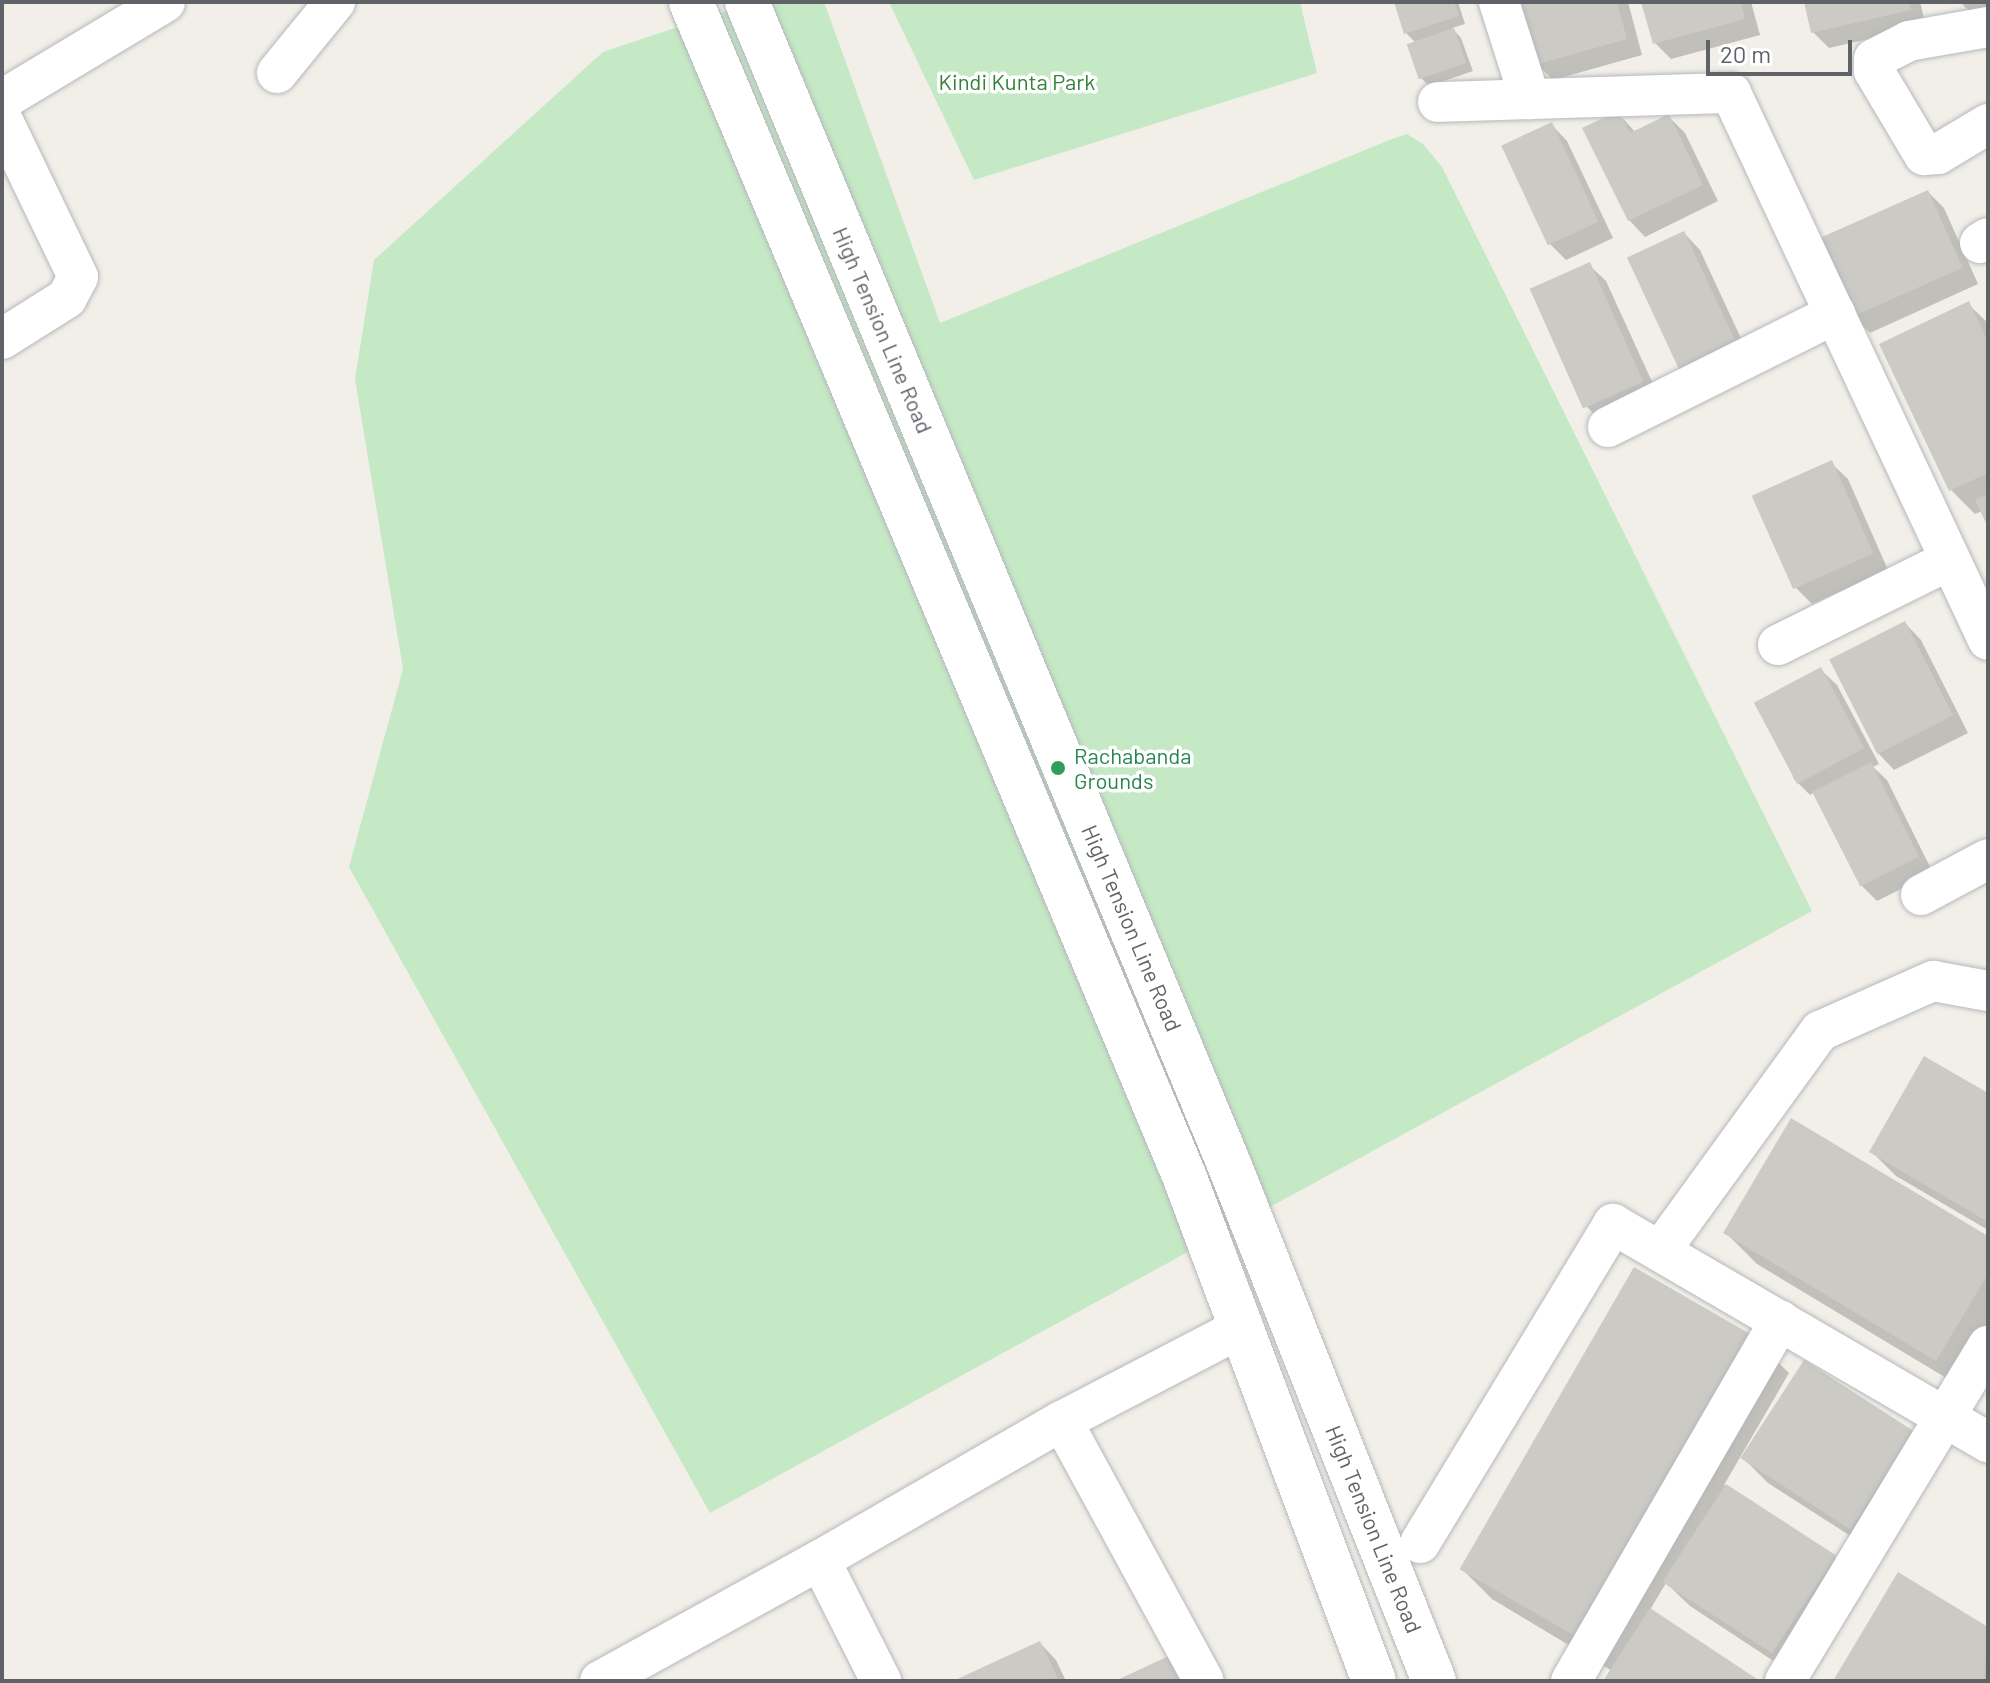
<!DOCTYPE html>
<html>
<head>
<meta charset="utf-8">
<style>
	body { margin:0 }
	#map { position:relative; width:1990px; height:1683px; overflow:hidden; background:#f1efe8; font-family:Barlow,sans-serif }
	div>[style] { position:absolute }
	.green>* { inset:0; background:#c5e8c5 }
	.shadow>* { inset:0; background:#0003 }
	.building>* { inset:0; background:#cccac5; transform-origin:0 0 }
	.roads { filter:drop-shadow(0 0 2px #b5b8bc) drop-shadow(0 0 2px #b5b8bc) }
	.street>* { height:40px; margin:-20px; padding:0 20px; transform-origin:20px; border-radius:20px; background:#fff }
	.secondary>* { height:44px; margin:-22px; padding:0 22px; transform-origin:22px; border-radius:22px; background:#fff }
	.dots>* { width:22px; height:22px; translate:-50% -50%; box-sizing:border-box; border:4px solid #fff; border-radius:50% }
	span { translate:-50% -50%; white-space:nowrap; text-align:center; line-height:1.15; -webkit-text-stroke:7px #fff; paint-order:stroke }
	.park-label { font-size:22px; color:#348238 }
	.street-label { font-size:22px; color:#5f6368 }
	.leisure-label { font-size:22px; color:#27864d }
	.left { translate:0 -50%; text-align:left }
	.frame { position:absolute; inset:0; border:4px solid #5f6368; pointer-events:none }
	.scale { position:absolute; left:1706px; top:40px; width:146px; height:36px; box-sizing:border-box; border:4px solid #5f6368; border-top:0; padding-left:10px; font-size:24px; line-height:28px; white-space:nowrap; color:#5f6368; -webkit-text-stroke:6px #fff; paint-order:stroke }
</style>
</head>
<body>
<div id="map">
	<div class="green">
		<div style="clip-path:polygon(753px 2px,824px 2px,940px 323px,1392px 139px,1407px 134px,1423px 144px,1442px 167px,1812px 911px,710px 1513px,349px 867px,403px 669px,355px 379px,374px 260px,603px 52px)"></div>
		<div style="clip-path:polygon(889px 2px,1300px 2px,1317px 73px,974px 180px)"></div>
	</div>
	<div class="shadow">
		<div style="clip-path:polygon(1396px 2px,1458px 2px,1465px 24px,1452px 28px,1461px 38px,1473px 71px,1429px 86px,1421px 78px,1416px 43px,1406px 33px)"></div>
		<div style="clip-path:polygon(1520px 2px,1628px 2px,1642px 55px,1553px 80px,1537px 64px)"></div>
		<div style="clip-path:polygon(1643px 2px,1751px 2px,1760px 35px,1671px 59px,1655px 43px)"></div>
		<div style="clip-path:polygon(1806px 2px,1920px 2px,1926px 26px,1829px 48px,1813px 32px)"></div>
		<div style="clip-path:polygon(1960px 2px,1988px 2px,1988px 14px,1976px 18px)"></div>
		<div style="clip-path:polygon(1618px 113px,1636px 133px,1669px 117px,1685px 133px,1718px 201px,1645px 237px,1629px 220px)"></div>
		<div style="clip-path:polygon(1551px 124px,1567px 141px,1613px 238px,1566px 260px,1550px 244px,1504px 146px)"></div>
		<div style="clip-path:polygon(1928px 192px,1944px 208px,1978px 284px,1870px 333px,1854px 317px)"></div>
		<div style="clip-path:polygon(1684px 233px,1700px 250px,1752px 362px,1699px 387px)"></div>
		<div style="clip-path:polygon(1589px 265px,1606px 281px,1659px 397px,1603px 423px,1587px 407px)"></div>
		<div style="clip-path:polygon(1968px 304px,1988px 323px,1988px 523px,1982px 511px,1975px 514px,1951px 490px)"></div>
		<div style="clip-path:polygon(1831px 463px,1848px 479px,1888px 570px,1812px 604px,1795px 587px)"></div>
		<div style="clip-path:polygon(1905px 623px,1921px 640px,1968px 733px,1894px 770px,1878px 753px)"></div>
		<div style="clip-path:polygon(1820px 669px,1837px 685px,1879px 764px,1873px 767px,1887px 780px,1933px 873px,1877px 901px,1861px 885px,1815px 792px,1810px 795px,1793px 778px)"></div>
		<div style="clip-path:polygon(1988px 1095px,1988px 1230px,1896px 1176px,1872px 1152px)"></div>
		<div style="clip-path:polygon(1726px 1233px,1988px 1238px,1988px 1358px,1968px 1391px,1757px 1264px)"></div>
		<div style="clip-path:polygon(1757px 1342px,1789px 1373px,1724px 1485px,1835px 1557px,1859px 1581px,1798px 1677px,1690px 1606px,1666px 1583px,1650px 1610px,1756px 1681px,1605px 1681px,1612px 1671px,1492px 1599px,1461px 1568px)"></div>
		<div style="clip-path:polygon(1937px 1457px,1877px 1553px,1768px 1483px,1744px 1459px)"></div>
		<div style="clip-path:polygon(1898px 1575px,1988px 1629px,1988px 1681px,1835px 1681px)"></div>
		<div style="clip-path:polygon(1040px 1643px,1056px 1660px,1066px 1681px,958px 1681px)"></div>
	</div>
	<div class="building">
		<div style="clip-path:polygon(1394px 2px,1454px 2px,1459px 16px,1404px 34px)"></div>
		<div style="clip-path:polygon(1518px 2px,1617px 2px,1627px 39px,1535px 65px)"></div>
		<div style="clip-path:polygon(1641px 2px,1741px 2px,1745px 19px,1653px 44px)"></div>
		<div style="clip-path:polygon(1804px 2px,1909px 2px,1911px 10px,1811px 33px)"></div>
		<div style="left:1454px;top:28px;width:37px;height:50px;rotate:71deg"></div>
		<div style="clip-path:polygon(1618px 111px,1630px 133px,1669px 114px,1703px 185px,1628px 221px,1582px 128px)"></div>
		<div style="left:1552px;top:122px;width:110px;height:56px;rotate:65deg"></div>
		<div style="left:1928px;top:190px;width:85px;height:122px;rotate:66deg"></div>
		<div style="left:1684px;top:231px;width:126px;height:63px;rotate:65deg"></div>
		<div style="left:1590px;top:262px;width:131px;height:66px;rotate:66deg"></div>
		<div style="clip-path:polygon(1969px 301px,1988px 342px,1988px 473px,1949px 491px,1879px 344px)"></div>
		<div style="left:1832px;top:460px;width:102px;height:88px;rotate:66deg"></div>
		<div style="clip-path:polygon(1988px 494px,1988px 527px,1975px 500px)"></div>
		<div style="left:1905px;top:621px;width:106px;height:85px;rotate:63deg"></div>
		<div style="left:1821px;top:667px;width:92px;height:76px;rotate:62deg"></div>
		<div style="left:1871px;top:762px;width:106px;height:66px;rotate:63deg"></div>
		<div style="clip-path:polygon(1924px 1056px,1988px 1093px,1988px 1222px,1869px 1152px)"></div>
		<div style="clip-path:polygon(1791px 1118px,1988px 1236px,1988px 1274px,1936px 1361px,1723px 1233px)"></div>
		<div style="left:1634px;top:1267px;width:145px;height:349px;rotate:30deg"></div>
		<div style="left:1804px;top:1360px;width:131px;height:117px;rotate:33deg"></div>
		<div style="left:1726px;top:1484px;width:131px;height:117px;rotate:33deg"></div>
		<div style="clip-path:polygon(1898px 1572px,1988px 1627px,1984px 1681px,1833px 1681px)"></div>
		<div style="clip-path:polygon(1650px 1608px,1760px 1681px,1603px 1681px)"></div>
		<div style="clip-path:polygon(1040px 1641px,1059px 1681px,953px 1681px)"></div>
		<div style="clip-path:polygon(1173px 1654px,1185px 1681px,1115px 1681px)"></div>
	</div>
	<div class="roads">
		<div class="street">
			<div style="left:1499px;top:2px;width:102px;rotate:72.3deg"></div>
			<div style="left:1988px;top:27px;width:80px;rotate:170deg"></div>
			<div style="left:1909px;top:41px;width:39px;rotate:153deg"></div>
			<div style="left:1874px;top:59px;width:12px;rotate:90deg"></div>
			<div style="left:1874px;top:71px;width:98px;rotate:59.2deg"></div>
			<div style="left:1924px;top:155px;width:14px;rotate:-4deg"></div>
			<div style="left:1938px;top:154px;width:58px;rotate:-31deg"></div>
			<div style="left:277px;top:73px;width:92px;rotate:-50.8deg"></div>
			<div style="left:2px;top:100px;width:190px;rotate:-31deg"></div>
			<div style="left:1438px;top:102px;width:293px;rotate:-1.8deg"></div>
			<div style="left:1731px;top:93px;width:604px;rotate:64.83deg"></div>
			<div style="left:2px;top:119px;width:175px;rotate:64.3deg"></div>
			<div style="left:78px;top:277px;width:24px;rotate:118deg"></div>
			<div style="left:67px;top:298px;width:77px;rotate:147.8deg"></div>
			<div style="left:1980px;top:243px;width:9px;rotate:-32deg"></div>
			<div style="left:1608px;top:427px;width:254px;rotate:-26.5deg"></div>
			<div style="left:1778px;top:645px;width:192px;rotate:-26.3deg"></div>
			<div style="left:1921px;top:895px;width:76px;rotate:-28.2deg"></div>
			<div style="left:1660px;top:1251px;width:272px;rotate:-54deg"></div>
			<div style="left:1820px;top:1031px;width:124px;rotate:-23.9deg"></div>
			<div style="left:1933px;top:981px;width:56px;rotate:10.3deg"></div>
			<div style="left:1062px;top:1421px;width:296px;rotate:61.4deg"></div>
			<div style="left:1420px;top:1543px;width:373px;rotate:-58.8deg"></div>
			<div style="left:1613px;top:1224px;width:434px;rotate:30.2deg"></div>
			<div style="left:820px;top:1560px;width:279px;rotate:-29.9deg"></div>
			<div style="left:1062px;top:1421px;width:202px;rotate:-27.5deg"></div>
			<div style="left:600px;top:1681px;width:251px;rotate:-28.8deg"></div>
			<div style="left:820px;top:1560px;width:136px;rotate:63.2deg"></div>
			<div style="left:1571px;top:1681px;width:417px;rotate:-59.9deg"></div>
			<div style="left:1785px;top:1681px;width:392px;rotate:-58.8deg"></div>
		</div>
		<div class="secondary">
			<div style="left:691px;top:2px;width:1276px;rotate:67.21deg"></div>
			<div style="left:1185px;top:1178px;width:537px;rotate:69.41deg"></div>
			<div style="left:747px;top:2px;width:1253px;rotate:67.47deg"></div>
			<div style="left:1227px;top:1159px;width:562px;rotate:68.37deg"></div>
		</div>
	</div>
	<div class="dots">
		<div style="left:1058px;top:768px;background:#2e9e5b"></div>
	</div>
	<div class="park-label">
		<span style="left:1017px;top:82px">Kindi Kunta Park</span>
	</div>
	<div class="street-label">
		<span style="left:883px;top:330px;rotate:67deg">High Tension Line Road</span>
		<span style="left:1132px;top:928px;rotate:67deg">High Tension Line Road</span>
		<span style="left:1374px;top:1529px;rotate:68deg">High Tension Line Road</span>
	</div>
	<div class="leisure-label">
		<span class="left" style="left:1074px;top:768px">Rachabanda<br>Grounds</span>
	</div>
	<div class="frame"></div>
	<div class="scale">20 m</div>
</div>
</body>
</html>
